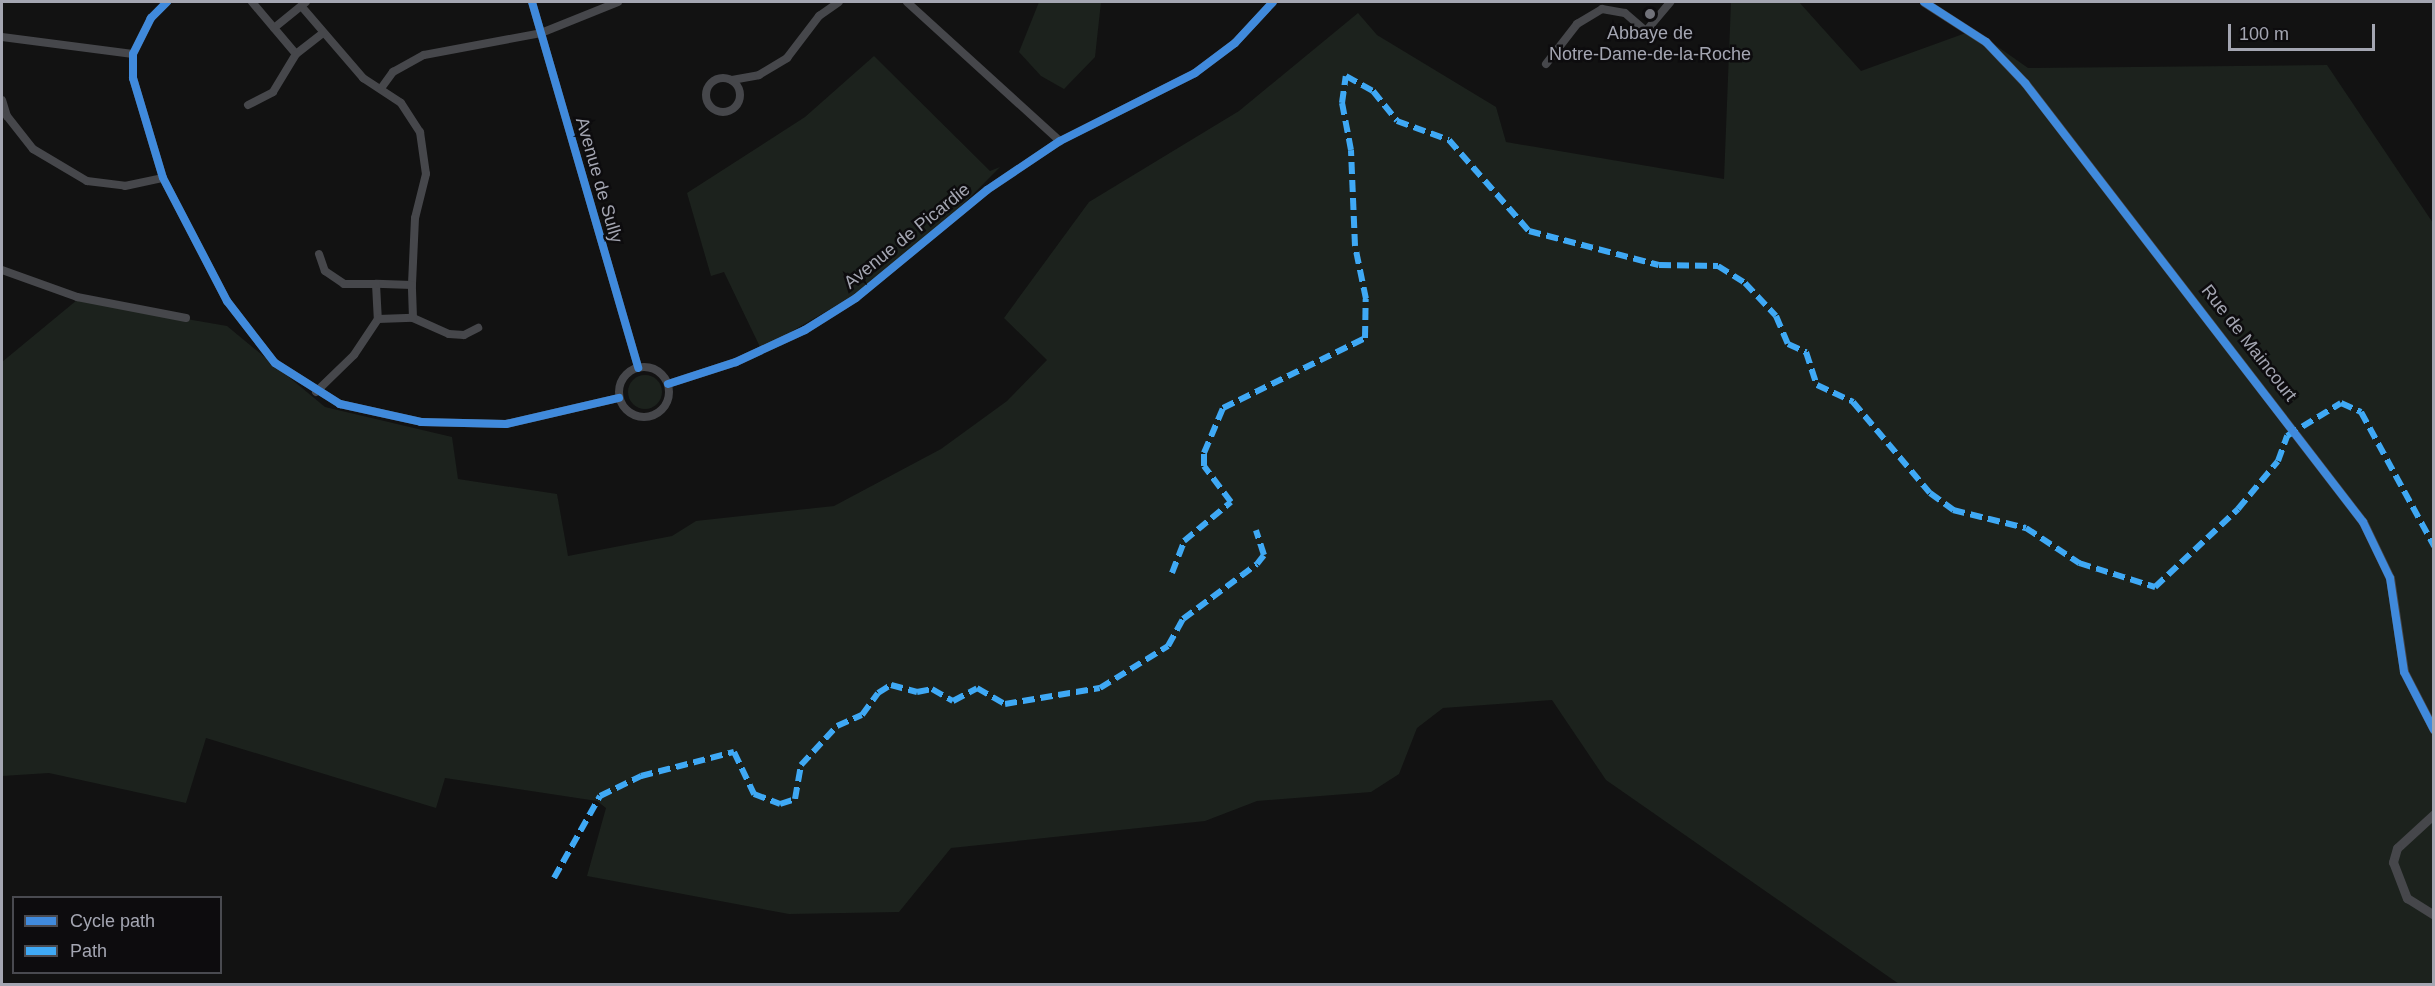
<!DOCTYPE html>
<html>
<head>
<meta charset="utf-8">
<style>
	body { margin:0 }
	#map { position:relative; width:2435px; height:986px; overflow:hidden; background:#121212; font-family:Arial,sans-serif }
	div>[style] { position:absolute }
	.green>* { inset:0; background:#1c221d }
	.round { border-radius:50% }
	.minor>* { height:8px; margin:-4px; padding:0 4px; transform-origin:4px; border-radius:4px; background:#46474b }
	.minor>.ring { margin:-4px; padding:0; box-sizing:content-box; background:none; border:8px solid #46474b; border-radius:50% }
	.tertiary>* { height:9px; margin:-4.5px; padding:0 4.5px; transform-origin:4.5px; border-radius:4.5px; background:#46474b }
	.quiet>* { height:6px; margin-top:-3px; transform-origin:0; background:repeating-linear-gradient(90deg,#3fa9f5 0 12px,transparent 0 18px) }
	.cycleway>* { height:8px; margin:-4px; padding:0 4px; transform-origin:4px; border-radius:4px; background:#408adc }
	.dots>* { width:16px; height:16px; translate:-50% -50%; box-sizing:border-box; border:3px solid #0d0c0e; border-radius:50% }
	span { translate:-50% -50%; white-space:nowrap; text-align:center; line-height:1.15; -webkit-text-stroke:5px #0d0c0e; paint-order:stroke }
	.poi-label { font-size:18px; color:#a4a6b2 }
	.street-label { font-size:18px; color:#a4a6b2 }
	.frame { position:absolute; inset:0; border:3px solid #a4a6b2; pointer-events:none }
	.legend { position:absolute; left:12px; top:896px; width:210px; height:78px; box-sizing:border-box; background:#0d0c0e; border:2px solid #494a50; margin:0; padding:8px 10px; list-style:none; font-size:18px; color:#a4a6b2 }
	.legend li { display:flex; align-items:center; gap:12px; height:30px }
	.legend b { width:30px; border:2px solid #494a50 }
	.scale { position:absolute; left:2228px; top:24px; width:147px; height:27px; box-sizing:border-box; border:3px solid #a4a6b2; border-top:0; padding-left:8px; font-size:18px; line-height:21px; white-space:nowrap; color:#a4a6b2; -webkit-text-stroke:4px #0d0c0e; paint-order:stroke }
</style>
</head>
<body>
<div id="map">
	<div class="green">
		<div style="clip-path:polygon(1039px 2px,1101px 2px,1095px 57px,1064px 89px,1041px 76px,1019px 52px)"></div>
		<div style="clip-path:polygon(1731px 2px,1799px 2px,1861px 71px,1974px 30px,2028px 68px,2327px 65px,2433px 223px,2433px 984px,1899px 984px,1606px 780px,1552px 700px,1443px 708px,1417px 728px,1399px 774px,1371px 792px,1257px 801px,1205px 821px,951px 848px,899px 912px,789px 914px,587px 876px,606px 808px,597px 801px,445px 778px,436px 808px,206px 738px,186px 803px,49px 773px,2px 776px,2px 362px,77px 300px,227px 326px,325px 407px,452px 437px,458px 479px,557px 494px,568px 556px,672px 536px,696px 521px,834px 506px,941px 449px,1007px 401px,1047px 360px,1004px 318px,1089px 202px,1239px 111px,1358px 13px,1377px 35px,1496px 107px,1506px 142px,1724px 179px)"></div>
		<div style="clip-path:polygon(874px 56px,990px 171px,1000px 167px,927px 241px,865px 289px,761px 349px,724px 272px,711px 276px,687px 193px,805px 117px)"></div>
		<div class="round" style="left:628px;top:375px;width:34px;height:34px"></div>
	</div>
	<div class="minor">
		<div style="left:167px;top:2px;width:23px;rotate:135deg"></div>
		<div style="left:151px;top:18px;width:40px;rotate:116.6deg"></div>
		<div style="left:133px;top:54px;width:24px;rotate:90deg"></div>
		<div style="left:133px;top:78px;width:104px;rotate:73.3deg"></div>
		<div style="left:163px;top:178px;width:139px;rotate:62.5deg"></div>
		<div style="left:227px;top:301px;width:78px;rotate:52.3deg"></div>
		<div style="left:275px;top:363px;width:77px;rotate:32.2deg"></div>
		<div style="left:340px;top:404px;width:83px;rotate:12.5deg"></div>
		<div style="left:421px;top:422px;width:85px;rotate:1.3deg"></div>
		<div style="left:506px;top:424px;width:116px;rotate:-13deg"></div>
		<div style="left:252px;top:2px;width:68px;rotate:49.8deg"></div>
		<div style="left:532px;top:2px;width:381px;rotate:73.8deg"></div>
		<div style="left:907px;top:2px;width:207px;rotate:42.3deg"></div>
		<div style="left:302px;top:7px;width:94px;rotate:49.3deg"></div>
		<div style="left:363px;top:78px;width:45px;rotate:33.3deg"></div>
		<div style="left:401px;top:103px;width:35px;rotate:57deg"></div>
		<div style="left:420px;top:132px;width:42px;rotate:81.9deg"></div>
		<div style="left:426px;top:174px;width:45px;rotate:104deg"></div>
		<div style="left:415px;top:218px;width:67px;rotate:92.6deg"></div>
		<div style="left:412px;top:285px;width:36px;rotate:-178deg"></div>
		<div style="left:376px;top:284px;width:35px;rotate:87deg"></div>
		<div style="left:378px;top:319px;width:43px;rotate:123.7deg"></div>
		<div style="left:354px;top:355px;width:53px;rotate:135.8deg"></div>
		<div style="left:274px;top:28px;width:41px;rotate:-39.1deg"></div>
		<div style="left:2px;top:37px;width:132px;rotate:7.4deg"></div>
		<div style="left:1546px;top:64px;width:51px;rotate:-52.2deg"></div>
		<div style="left:1577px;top:24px;width:29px;rotate:-31deg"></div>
		<div style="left:1602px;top:9px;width:23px;rotate:10deg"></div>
		<div style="left:1625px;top:13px;width:28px;rotate:41deg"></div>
		<div style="left:1646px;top:31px;width:38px;rotate:-50deg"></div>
		<div class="ring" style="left:706px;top:78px;width:26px;height:26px"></div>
		<div style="left:732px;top:80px;width:27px;rotate:-10deg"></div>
		<div style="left:759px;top:75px;width:33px;rotate:-31deg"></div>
		<div style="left:787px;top:58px;width:53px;rotate:-52.7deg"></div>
		<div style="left:819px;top:16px;width:24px;rotate:-35deg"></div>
		<div style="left:382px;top:87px;width:19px;rotate:-54deg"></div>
		<div style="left:393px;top:72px;width:35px;rotate:-29deg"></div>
		<div style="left:424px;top:55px;width:119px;rotate:-10.6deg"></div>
		<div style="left:541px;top:33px;width:83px;rotate:-21.9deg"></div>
		<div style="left:2px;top:100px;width:17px;rotate:73deg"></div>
		<div style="left:7px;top:116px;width:42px;rotate:51.8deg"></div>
		<div style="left:33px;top:149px;width:63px;rotate:30.7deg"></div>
		<div style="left:87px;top:181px;width:38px;rotate:7deg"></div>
		<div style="left:125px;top:186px;width:39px;rotate:-12deg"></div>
		<div style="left:248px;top:105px;width:28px;rotate:-27deg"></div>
		<div style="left:273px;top:92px;width:44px;rotate:-58.8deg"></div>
		<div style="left:296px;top:54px;width:34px;rotate:-38deg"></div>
		<div style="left:319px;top:254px;width:18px;rotate:71deg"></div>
		<div style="left:325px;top:271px;width:23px;rotate:34deg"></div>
		<div style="left:344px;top:284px;width:32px"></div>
		<div style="left:2px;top:270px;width:80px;rotate:19.8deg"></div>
		<div style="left:77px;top:297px;width:111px;rotate:10.9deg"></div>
		<div style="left:413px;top:318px;width:39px;rotate:24deg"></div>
		<div style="left:449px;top:334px;width:15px;rotate:4deg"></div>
		<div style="left:464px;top:335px;width:16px;rotate:-27deg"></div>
		<div style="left:378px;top:319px;width:35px;rotate:-2deg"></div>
		<div style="left:413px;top:318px;width:33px;rotate:-92deg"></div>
		<div class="ring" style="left:619px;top:367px;width:42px;height:42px"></div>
		<div style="left:668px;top:384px;width:71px;rotate:-17.9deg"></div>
		<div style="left:736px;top:362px;width:76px;rotate:-24.9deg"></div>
		<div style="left:805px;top:330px;width:60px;rotate:-32.1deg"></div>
		<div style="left:856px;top:298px;width:170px;rotate:-39.5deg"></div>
		<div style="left:987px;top:190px;width:88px;rotate:-33.9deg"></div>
		<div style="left:1060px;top:141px;width:151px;rotate:-26.7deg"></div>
		<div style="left:1195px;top:73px;width:50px;rotate:-36.9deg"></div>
		<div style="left:1235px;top:43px;width:56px;rotate:-47.2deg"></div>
	</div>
	<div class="tertiary">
		<div style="left:1924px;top:2px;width:74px;rotate:32.8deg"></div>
		<div style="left:1986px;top:42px;width:57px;rotate:46.4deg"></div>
		<div style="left:2025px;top:83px;width:554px;rotate:52.41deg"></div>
		<div style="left:2363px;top:522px;width:62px;rotate:64.3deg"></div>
		<div style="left:2390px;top:578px;width:95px;rotate:81.5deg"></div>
		<div style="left:2404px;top:672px;width:65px;rotate:62.7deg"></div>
		<div style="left:2434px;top:814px;width:50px;rotate:137.4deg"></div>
		<div style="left:2397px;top:848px;width:15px;rotate:106deg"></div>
		<div style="left:2393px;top:862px;width:39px;rotate:69deg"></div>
		<div style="left:2407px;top:898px;width:32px;rotate:32deg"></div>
	</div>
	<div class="quiet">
		<div style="left:1172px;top:573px;width:34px;rotate:-69deg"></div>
		<div style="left:1184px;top:541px;width:61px;rotate:-39.7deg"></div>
		<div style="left:1231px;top:502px;width:45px;rotate:-126.9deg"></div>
		<div style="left:1204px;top:466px;width:13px;rotate:-90deg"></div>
		<div style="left:1204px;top:453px;width:49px;rotate:-67.1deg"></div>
		<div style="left:1223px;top:408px;width:158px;rotate:-26.2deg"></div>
		<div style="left:1365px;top:338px;width:39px;rotate:-89deg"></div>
		<div style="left:1366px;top:299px;width:54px;rotate:-101.7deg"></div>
		<div style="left:1355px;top:246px;width:96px;rotate:-92.4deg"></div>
		<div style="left:1351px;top:150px;width:48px;rotate:-100.8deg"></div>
		<div style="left:1342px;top:103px;width:27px;rotate:-82deg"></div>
		<div style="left:1346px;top:76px;width:31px;rotate:29deg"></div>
		<div style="left:1373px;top:91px;width:38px;rotate:51deg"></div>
		<div style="left:1397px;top:121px;width:55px;rotate:20.1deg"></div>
		<div style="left:1449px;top:140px;width:121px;rotate:48.7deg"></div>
		<div style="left:1529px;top:231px;width:134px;rotate:14.7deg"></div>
		<div style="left:1659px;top:265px;width:59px;rotate:1deg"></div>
		<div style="left:1718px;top:266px;width:32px;rotate:32deg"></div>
		<div style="left:1745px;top:283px;width:45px;rotate:46.8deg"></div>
		<div style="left:1776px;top:316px;width:30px;rotate:67deg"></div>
		<div style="left:1788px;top:344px;width:20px;rotate:24deg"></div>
		<div style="left:1806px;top:352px;width:35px;rotate:72deg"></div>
		<div style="left:1817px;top:385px;width:40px;rotate:25deg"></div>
		<div style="left:1853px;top:402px;width:119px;rotate:49.8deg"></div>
		<div style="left:1930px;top:493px;width:29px;rotate:36deg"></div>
		<div style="left:1953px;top:510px;width:75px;rotate:13.9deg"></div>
		<div style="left:2026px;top:528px;width:64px;rotate:33.4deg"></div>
		<div style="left:2079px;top:563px;width:80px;rotate:17.5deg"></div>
		<div style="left:2155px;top:587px;width:114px;rotate:-43.2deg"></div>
		<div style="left:2238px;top:509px;width:62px;rotate:-50.2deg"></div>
		<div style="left:2278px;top:461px;width:27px;rotate:-70deg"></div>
		<div style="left:2287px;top:436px;width:63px;rotate:-31.4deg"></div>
		<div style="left:2341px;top:403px;width:22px;rotate:24deg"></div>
		<div style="left:2361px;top:412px;width:153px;rotate:61.4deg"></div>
		<div style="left:554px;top:878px;width:94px;rotate:-60.7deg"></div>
		<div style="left:600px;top:796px;width:46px;rotate:-26deg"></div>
		<div style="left:641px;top:776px;width:96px;rotate:-14.5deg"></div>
		<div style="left:734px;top:752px;width:47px;rotate:64.5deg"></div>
		<div style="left:754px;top:794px;width:28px;rotate:21deg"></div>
		<div style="left:780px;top:804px;width:16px;rotate:-18deg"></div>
		<div style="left:795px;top:799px;width:35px;rotate:-80deg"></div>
		<div style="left:801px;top:765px;width:53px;rotate:-47.3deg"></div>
		<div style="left:837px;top:726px;width:27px;rotate:-24deg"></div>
		<div style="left:862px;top:715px;width:27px;rotate:-54deg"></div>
		<div style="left:878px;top:693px;width:15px;rotate:-32deg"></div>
		<div style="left:891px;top:685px;width:27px;rotate:15deg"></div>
		<div style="left:917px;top:692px;width:15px;rotate:-11deg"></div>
		<div style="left:932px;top:689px;width:24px;rotate:30deg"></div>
		<div style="left:953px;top:701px;width:27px;rotate:-28deg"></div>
		<div style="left:977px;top:688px;width:32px;rotate:30deg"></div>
		<div style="left:1005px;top:704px;width:96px;rotate:-9.6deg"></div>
		<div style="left:1100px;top:688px;width:80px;rotate:-31.7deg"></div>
		<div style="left:1168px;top:646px;width:31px;rotate:-61deg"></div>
		<div style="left:1183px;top:619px;width:92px;rotate:-36.6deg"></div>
		<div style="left:1257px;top:564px;width:11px;rotate:-52deg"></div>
		<div style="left:1264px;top:555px;width:26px;rotate:-108deg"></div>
	</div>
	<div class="cycleway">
		<div style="left:167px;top:2px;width:23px;rotate:135deg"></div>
		<div style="left:151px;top:18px;width:40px;rotate:116.6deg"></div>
		<div style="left:133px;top:54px;width:24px;rotate:90deg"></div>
		<div style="left:133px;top:78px;width:104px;rotate:73.3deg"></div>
		<div style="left:163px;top:178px;width:139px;rotate:62.5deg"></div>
		<div style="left:227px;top:301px;width:78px;rotate:52.3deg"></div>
		<div style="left:275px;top:363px;width:77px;rotate:32.2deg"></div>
		<div style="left:340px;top:404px;width:83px;rotate:12.5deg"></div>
		<div style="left:421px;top:422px;width:85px;rotate:1.3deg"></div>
		<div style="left:506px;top:424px;width:116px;rotate:-13deg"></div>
		<div style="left:532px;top:2px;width:381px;rotate:73.8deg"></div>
		<div style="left:1924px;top:2px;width:74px;rotate:32.8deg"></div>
		<div style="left:1986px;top:42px;width:57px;rotate:46.4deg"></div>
		<div style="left:2025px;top:83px;width:554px;rotate:52.41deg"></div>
		<div style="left:2363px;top:522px;width:62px;rotate:64.3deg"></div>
		<div style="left:2390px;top:578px;width:95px;rotate:81.5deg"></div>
		<div style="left:2404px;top:672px;width:65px;rotate:62.7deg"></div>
		<div style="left:668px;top:384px;width:71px;rotate:-17.9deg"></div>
		<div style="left:736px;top:362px;width:76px;rotate:-24.9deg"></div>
		<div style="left:805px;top:330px;width:60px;rotate:-32.1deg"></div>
		<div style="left:856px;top:298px;width:170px;rotate:-39.5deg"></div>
		<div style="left:987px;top:190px;width:88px;rotate:-33.9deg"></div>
		<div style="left:1060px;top:141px;width:151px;rotate:-26.7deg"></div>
		<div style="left:1195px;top:73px;width:50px;rotate:-36.9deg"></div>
		<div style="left:1235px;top:43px;width:56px;rotate:-47.2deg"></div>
	</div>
	<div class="dots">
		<div style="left:1650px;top:14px;background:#71727a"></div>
	</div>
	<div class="poi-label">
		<span style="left:1650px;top:44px">Abbaye de<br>Notre-Dame-de-la-Roche</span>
	</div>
	<div class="street-label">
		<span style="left:599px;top:180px;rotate:74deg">Avenue de Sully</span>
		<span style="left:907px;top:236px;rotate:-39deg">Avenue de Picardie</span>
		<span style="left:2249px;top:343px;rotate:52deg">Rue de Maincourt</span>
	</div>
	<div class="frame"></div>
	<ul class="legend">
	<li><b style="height:8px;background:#408adc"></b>Cycle path</li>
	<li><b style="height:8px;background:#3fa9f5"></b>Path</li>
	</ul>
	<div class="scale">100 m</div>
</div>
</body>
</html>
